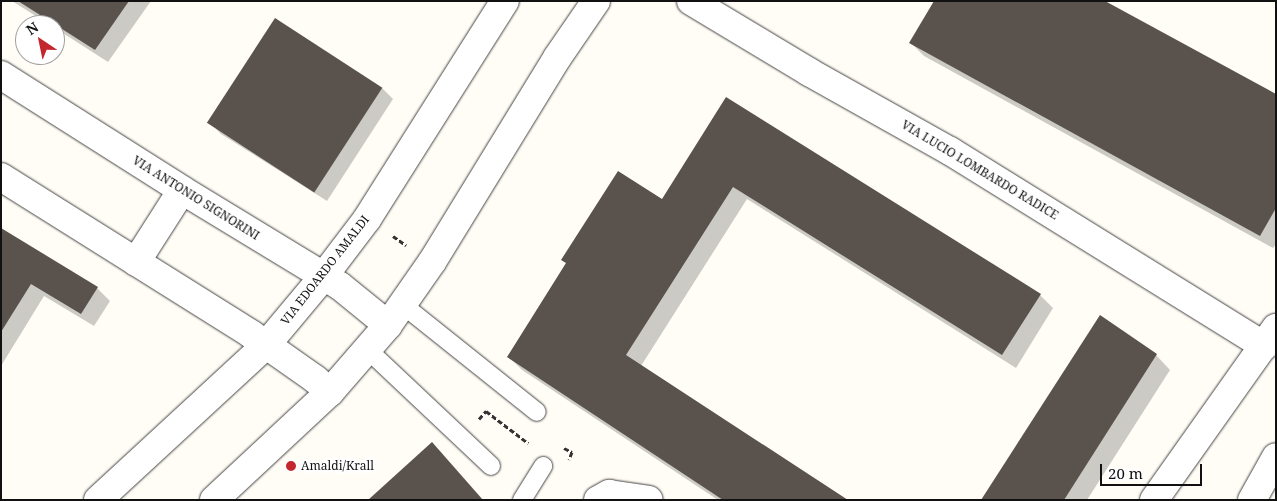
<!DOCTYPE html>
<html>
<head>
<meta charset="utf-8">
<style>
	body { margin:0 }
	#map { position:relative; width:1277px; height:501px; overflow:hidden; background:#fffdf5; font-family:"Noto Serif",serif }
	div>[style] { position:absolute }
	.shadow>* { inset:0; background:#0003 }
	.building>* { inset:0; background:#5a524d; transform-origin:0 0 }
	.path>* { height:3px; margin-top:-1.5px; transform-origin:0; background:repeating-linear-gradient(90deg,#333 0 5px,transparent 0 7.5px) }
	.roads { filter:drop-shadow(0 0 1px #444) drop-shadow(0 0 1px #444) }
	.service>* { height:18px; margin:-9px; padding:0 9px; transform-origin:9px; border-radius:9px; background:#fff }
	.minor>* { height:28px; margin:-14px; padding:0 14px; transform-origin:14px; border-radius:14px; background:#fff }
	.dots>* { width:14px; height:14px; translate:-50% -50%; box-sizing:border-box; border:2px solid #fff; border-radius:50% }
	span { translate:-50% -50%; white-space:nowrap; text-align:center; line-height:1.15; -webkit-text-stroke:5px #fff; paint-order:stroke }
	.street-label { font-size:12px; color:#111 }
	.poi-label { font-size:12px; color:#111 }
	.left { translate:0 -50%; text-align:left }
	.frame { position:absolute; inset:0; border:2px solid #111; pointer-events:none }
	.north { position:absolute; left:15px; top:15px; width:50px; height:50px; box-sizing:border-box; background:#fff; border:1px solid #a0a0a0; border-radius:50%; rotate:326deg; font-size:14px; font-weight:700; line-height:20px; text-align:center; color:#111 }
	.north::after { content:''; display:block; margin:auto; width:18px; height:22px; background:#c4262e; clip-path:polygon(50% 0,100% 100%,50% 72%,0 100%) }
	.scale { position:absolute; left:1100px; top:464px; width:102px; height:22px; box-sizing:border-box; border:2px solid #111; border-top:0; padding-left:6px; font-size:15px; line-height:18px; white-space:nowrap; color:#111; -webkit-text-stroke:4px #fff; paint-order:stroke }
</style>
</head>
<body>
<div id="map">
	<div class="shadow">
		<div style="clip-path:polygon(12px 1px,151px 1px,108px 62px,55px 28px,55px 25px,50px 25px)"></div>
		<div style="clip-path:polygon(911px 43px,1276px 95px,1276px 244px,1273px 248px,924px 56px)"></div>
		<div style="clip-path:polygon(382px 88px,393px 99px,327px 201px,221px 134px,210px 123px)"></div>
		<div style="clip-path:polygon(727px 99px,1040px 295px,1053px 308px,1016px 368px,747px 199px,641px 366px,847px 500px,718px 500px,522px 370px,509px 357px,663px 201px)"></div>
		<div style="clip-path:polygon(1px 238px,97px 288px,110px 301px,94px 326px,44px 296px,1px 366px)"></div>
		<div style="clip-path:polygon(1156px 355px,1170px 370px,1087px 500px,982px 500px)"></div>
	</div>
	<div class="building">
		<div style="clip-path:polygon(18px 1px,129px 1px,95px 50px)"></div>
		<div style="clip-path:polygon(934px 1px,1105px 1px,1276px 94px,1276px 208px,1260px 236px,909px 43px)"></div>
		<div style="left:275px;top:18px;width:128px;height:125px;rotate:33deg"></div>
		<div style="clip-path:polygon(726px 97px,1041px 294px,1002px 355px,733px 187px,626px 355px,848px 500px,723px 500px,507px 357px,566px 263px,561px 260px,618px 171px,662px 199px)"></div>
		<div style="clip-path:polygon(1px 228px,98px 287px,81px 314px,31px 284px,1px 332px)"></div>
		<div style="clip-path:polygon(1100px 315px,1157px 354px,1064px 500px,981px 500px)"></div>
		<div style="clip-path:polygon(432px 442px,483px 500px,368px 500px)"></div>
	</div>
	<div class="path">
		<div style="left:393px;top:236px;width:16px;rotate:35deg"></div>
		<div style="left:479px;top:419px;width:11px;rotate:-49deg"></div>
		<div style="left:486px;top:411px;width:53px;rotate:37.3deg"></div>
		<div style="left:564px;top:448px;width:9px;rotate:27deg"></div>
		<div style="left:572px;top:452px;width:8px;rotate:113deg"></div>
	</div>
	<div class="roads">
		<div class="service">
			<div style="left:403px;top:305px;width:171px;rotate:38.6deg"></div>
			<div style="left:368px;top:350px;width:169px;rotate:43.3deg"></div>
			<div style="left:522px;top:500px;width:40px;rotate:-58deg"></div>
		</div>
		<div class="minor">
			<div style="left:691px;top:1px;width:138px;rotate:31deg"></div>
			<div style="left:809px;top:72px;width:162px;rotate:29.3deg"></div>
			<div style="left:950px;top:151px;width:370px;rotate:31.8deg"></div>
			<div style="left:1px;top:75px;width:214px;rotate:32.4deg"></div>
			<div style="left:182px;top:190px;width:185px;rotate:31.3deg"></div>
			<div style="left:340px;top:286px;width:62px;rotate:39.1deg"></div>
			<div style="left:1px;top:177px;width:295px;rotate:32.1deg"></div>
			<div style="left:251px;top:334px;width:78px;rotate:35.1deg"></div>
			<div style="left:315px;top:379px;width:20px;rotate:41deg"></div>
			<div style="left:136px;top:262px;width:85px;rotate:-57.4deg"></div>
			<div style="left:98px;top:500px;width:230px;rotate:-42.7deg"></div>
			<div style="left:267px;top:344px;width:87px;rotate:-50.1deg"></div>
			<div style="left:323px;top:277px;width:73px;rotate:-52.8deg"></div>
			<div style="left:367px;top:219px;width:258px;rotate:-57.7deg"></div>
			<div style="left:214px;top:500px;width:158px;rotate:-43deg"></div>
			<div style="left:330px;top:392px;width:89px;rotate:-49.1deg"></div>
			<div style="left:388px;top:325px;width:77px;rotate:-55.1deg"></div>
			<div style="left:432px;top:262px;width:239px;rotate:-58.5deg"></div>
			<div style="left:557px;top:58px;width:69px;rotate:-55.6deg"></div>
			<div style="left:598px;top:500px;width:13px;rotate:-29deg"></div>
			<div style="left:609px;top:494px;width:40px;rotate:8.5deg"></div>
			<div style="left:1154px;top:500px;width:211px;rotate:-54.7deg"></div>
			<div style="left:1252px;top:500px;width:49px;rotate:-60.8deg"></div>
		</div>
	</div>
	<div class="dots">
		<div style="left:291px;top:466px;background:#c4262e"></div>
	</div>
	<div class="street-label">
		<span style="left:980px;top:170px;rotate:31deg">VIA LUCIO LOMBARDO RADICE</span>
		<span style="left:196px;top:198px;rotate:32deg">VIA ANTONIO SIGNORINI</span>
		<span style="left:325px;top:270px;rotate:-52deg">VIA EDOARDO AMALDI</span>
	</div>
	<div class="poi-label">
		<span class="left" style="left:301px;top:466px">Amaldi/Krall</span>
	</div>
	<div class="frame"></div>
	<div class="north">N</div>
	<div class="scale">20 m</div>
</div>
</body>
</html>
